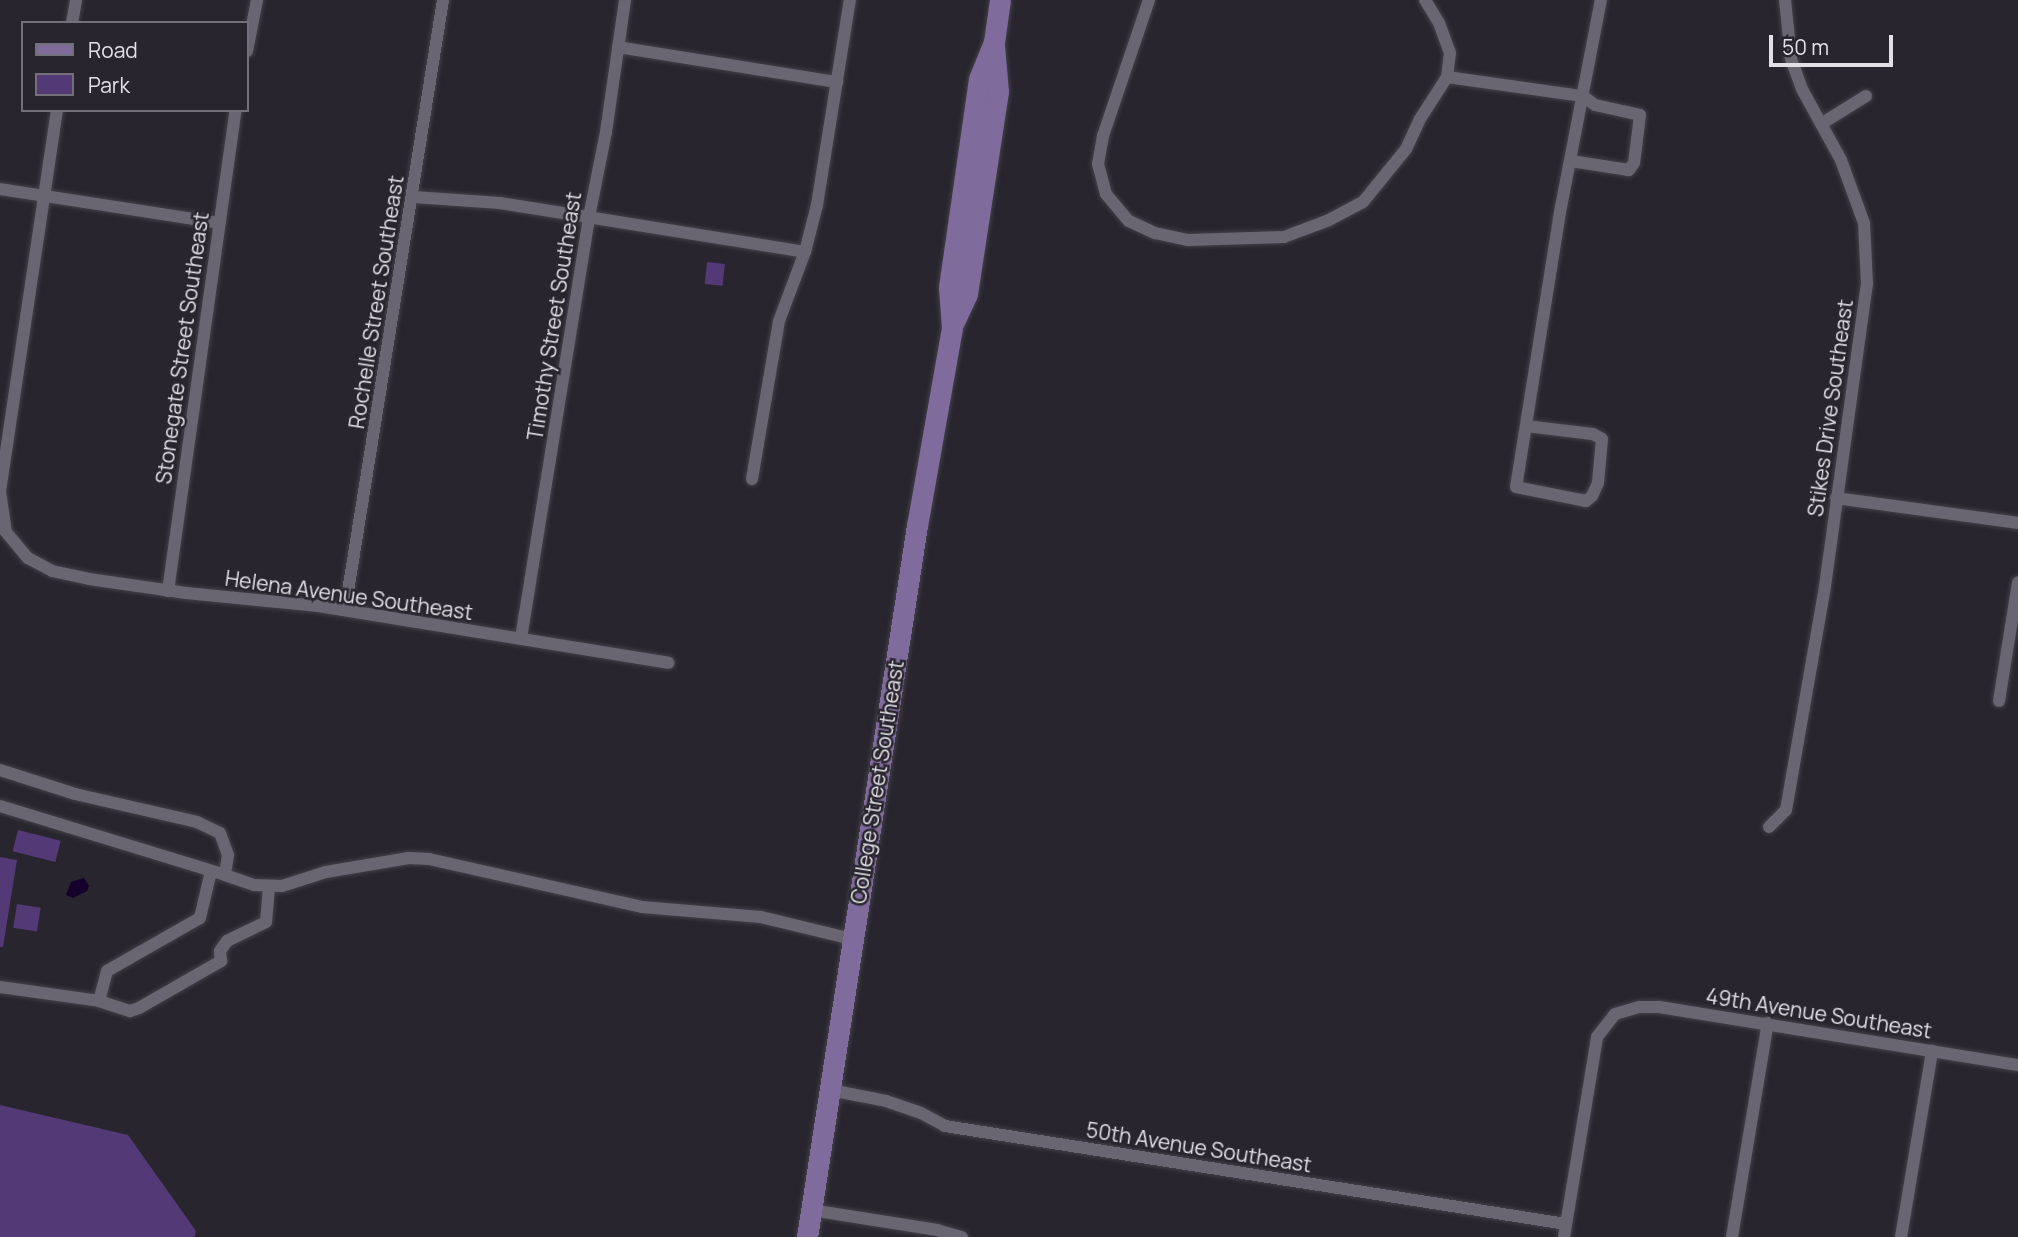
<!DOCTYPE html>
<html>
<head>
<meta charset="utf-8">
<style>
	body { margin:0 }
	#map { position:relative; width:2018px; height:1237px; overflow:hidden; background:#28252e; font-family:Manrope,sans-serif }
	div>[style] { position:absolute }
	.green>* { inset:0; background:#543977; transform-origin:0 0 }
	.water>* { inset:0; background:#14002a }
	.roads { filter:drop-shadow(0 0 2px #434048) drop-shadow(0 0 2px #434048) }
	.minor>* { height:12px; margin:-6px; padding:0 6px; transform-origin:6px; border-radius:6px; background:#6a6671 }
	.primary>* { height:21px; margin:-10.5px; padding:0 10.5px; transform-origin:10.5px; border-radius:10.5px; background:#7f6b9c }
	span { translate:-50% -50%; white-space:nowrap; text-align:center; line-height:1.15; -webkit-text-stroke:5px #28252e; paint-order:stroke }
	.street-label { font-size:21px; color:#e2e0e6 }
	.legend { position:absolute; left:21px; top:21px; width:228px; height:91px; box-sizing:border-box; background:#28252e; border:2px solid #727078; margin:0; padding:9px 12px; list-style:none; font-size:21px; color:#e2e0e6 }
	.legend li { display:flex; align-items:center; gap:14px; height:35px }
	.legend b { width:35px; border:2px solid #727078 }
	.scale { position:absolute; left:1769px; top:35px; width:124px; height:32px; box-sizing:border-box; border:4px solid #e2e0e6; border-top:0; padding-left:9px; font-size:21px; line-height:24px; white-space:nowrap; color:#e2e0e6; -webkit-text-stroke:5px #28252e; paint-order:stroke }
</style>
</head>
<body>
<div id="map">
	<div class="green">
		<div style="left:707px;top:262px;width:18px;height:22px;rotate:6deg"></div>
		<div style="left:18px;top:830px;width:44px;height:22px;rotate:14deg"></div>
		<div style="clip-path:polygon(0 857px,17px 860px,3px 947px,0 947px)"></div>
		<div style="left:17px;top:904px;width:24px;height:24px;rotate:9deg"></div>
		<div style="clip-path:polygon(0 1105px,128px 1135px,196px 1231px,195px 1237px,0 1237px)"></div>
	</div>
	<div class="water">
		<div style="clip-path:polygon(84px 878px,89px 886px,87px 891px,73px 898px,66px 895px,71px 882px)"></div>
	</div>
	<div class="roads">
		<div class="minor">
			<div style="left:1149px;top:0;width:144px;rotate:108.7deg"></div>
			<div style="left:1103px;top:136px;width:28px;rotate:100deg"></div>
			<div style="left:1098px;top:164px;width:31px;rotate:75deg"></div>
			<div style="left:1106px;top:194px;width:35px;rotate:50deg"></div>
			<div style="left:1129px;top:221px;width:29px;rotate:25deg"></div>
			<div style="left:1155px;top:233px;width:34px;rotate:12deg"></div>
			<div style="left:1188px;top:240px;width:96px;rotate:-1.8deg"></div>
			<div style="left:1284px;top:237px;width:48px;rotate:-20.7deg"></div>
			<div style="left:1329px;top:220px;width:38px;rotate:-28deg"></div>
			<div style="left:1363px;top:202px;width:68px;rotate:-50.9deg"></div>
			<div style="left:1406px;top:149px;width:33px;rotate:-65deg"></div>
			<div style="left:1420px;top:119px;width:50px;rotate:-57.3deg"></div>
			<div style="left:1447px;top:77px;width:24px;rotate:-83deg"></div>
			<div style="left:1450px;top:53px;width:32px;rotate:-110deg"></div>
			<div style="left:1439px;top:23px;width:27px;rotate:-121deg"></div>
			<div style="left:72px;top:23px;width:23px;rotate:-80deg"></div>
			<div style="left:618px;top:47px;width:222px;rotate:9.1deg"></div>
			<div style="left:247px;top:51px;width:52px;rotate:-78.9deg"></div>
			<div style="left:1447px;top:77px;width:137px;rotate:8deg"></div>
			<div style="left:1583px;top:96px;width:15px;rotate:37deg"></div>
			<div style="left:1595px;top:105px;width:46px;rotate:12.5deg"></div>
			<div style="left:1640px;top:115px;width:48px;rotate:97.1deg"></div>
			<div style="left:1634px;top:163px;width:9px;rotate:126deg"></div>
			<div style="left:1629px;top:170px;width:59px;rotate:-171.2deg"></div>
			<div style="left:57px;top:110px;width:385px;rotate:98.5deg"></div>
			<div style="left:0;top:491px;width:41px;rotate:81.7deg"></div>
			<div style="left:6px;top:532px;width:34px;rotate:50deg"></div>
			<div style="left:28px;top:558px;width:27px;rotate:28deg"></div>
			<div style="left:52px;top:571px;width:38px;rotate:12deg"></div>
			<div style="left:89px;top:579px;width:98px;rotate:8.2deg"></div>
			<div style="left:186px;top:593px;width:133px;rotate:5.6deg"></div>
			<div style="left:318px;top:606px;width:355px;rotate:9.2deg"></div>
			<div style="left:1821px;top:124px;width:53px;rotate:-31.9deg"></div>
			<div style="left:0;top:189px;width:222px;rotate:8.8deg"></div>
			<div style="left:414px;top:197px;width:86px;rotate:4deg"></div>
			<div style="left:500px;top:203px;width:309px;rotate:9.1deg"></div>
			<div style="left:1526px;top:426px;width:67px;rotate:6.8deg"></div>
			<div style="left:1593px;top:434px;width:10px;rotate:29deg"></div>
			<div style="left:1602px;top:439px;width:44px;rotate:95.2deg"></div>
			<div style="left:1598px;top:483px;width:14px;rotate:115deg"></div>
			<div style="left:1592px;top:496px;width:8px;rotate:140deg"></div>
			<div style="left:1586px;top:501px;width:71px;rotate:-168.7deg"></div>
			<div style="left:1516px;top:487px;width:284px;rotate:-80.9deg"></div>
			<div style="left:1561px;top:207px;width:211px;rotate:-79.1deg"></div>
			<div style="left:752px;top:479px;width:160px;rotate:-80.3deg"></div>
			<div style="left:779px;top:321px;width:74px;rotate:-69.4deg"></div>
			<div style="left:805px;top:252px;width:49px;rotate:-75.7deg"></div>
			<div style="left:817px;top:205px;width:208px;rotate:-80.9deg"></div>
			<div style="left:1836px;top:498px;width:184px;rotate:7.8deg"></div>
			<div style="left:168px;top:591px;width:486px;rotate:-82deg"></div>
			<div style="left:345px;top:610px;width:618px;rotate:-80.87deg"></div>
			<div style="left:521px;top:638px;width:426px;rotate:-80.8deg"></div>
			<div style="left:589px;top:217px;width:87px;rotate:-78.7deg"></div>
			<div style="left:606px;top:132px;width:133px;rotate:-81.8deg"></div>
			<div style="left:1999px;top:701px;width:120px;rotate:-80.9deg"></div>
			<div style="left:0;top:770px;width:79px;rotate:17.7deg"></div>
			<div style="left:75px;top:794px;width:125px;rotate:12.9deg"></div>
			<div style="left:197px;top:822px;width:25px;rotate:26deg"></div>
			<div style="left:220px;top:833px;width:23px;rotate:70deg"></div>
			<div style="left:228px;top:855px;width:20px;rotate:99deg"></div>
			<div style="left:225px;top:875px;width:31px;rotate:19deg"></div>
			<div style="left:254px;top:885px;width:28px;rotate:2deg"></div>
			<div style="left:282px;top:886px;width:46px;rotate:-17.7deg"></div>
			<div style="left:326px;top:872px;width:84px;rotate:-9.6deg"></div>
			<div style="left:409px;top:858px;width:20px;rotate:3deg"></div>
			<div style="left:429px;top:859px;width:218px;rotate:12.7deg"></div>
			<div style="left:642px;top:907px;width:119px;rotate:4.8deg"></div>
			<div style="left:761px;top:917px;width:94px;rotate:13.6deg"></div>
			<div style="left:0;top:806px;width:235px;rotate:17deg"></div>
			<div style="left:1769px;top:827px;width:24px;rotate:-45deg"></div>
			<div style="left:1786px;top:810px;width:227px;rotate:-80.1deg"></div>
			<div style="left:1825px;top:586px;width:305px;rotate:-82.1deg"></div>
			<div style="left:1867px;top:284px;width:61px;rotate:-92.8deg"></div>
			<div style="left:1864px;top:223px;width:67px;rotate:-110.1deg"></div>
			<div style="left:1841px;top:160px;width:81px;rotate:-118.8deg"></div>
			<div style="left:1802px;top:89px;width:33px;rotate:-110deg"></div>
			<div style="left:1791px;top:58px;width:58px;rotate:-95.9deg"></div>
			<div style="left:0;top:987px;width:100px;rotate:8deg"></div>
			<div style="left:99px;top:1001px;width:33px;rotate:18deg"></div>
			<div style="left:130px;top:1011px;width:9px;rotate:-18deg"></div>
			<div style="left:139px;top:1008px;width:95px;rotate:-29.8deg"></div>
			<div style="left:221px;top:961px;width:10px;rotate:-96deg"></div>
			<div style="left:220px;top:951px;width:12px;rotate:-55deg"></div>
			<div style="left:227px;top:941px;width:43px;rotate:-26deg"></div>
			<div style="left:266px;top:922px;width:36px;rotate:-85deg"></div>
			<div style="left:99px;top:1001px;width:31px;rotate:-75deg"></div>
			<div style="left:107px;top:971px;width:107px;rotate:-29.7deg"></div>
			<div style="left:200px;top:918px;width:48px;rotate:-76.8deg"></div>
			<div style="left:830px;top:1090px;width:57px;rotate:11.1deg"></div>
			<div style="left:886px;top:1101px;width:37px;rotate:19deg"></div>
			<div style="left:921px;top:1113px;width:27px;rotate:28deg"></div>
			<div style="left:945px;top:1126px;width:629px;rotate:8.97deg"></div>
			<div style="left:811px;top:1210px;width:128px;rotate:9deg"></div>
			<div style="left:937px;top:1230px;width:26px;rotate:16deg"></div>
			<div style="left:1564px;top:1237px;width:203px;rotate:-80.6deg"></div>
			<div style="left:1597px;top:1037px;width:29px;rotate:-52deg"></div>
			<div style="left:1615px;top:1014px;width:26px;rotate:-16deg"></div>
			<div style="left:1640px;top:1007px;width:19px"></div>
			<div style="left:1659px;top:1007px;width:364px;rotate:9.2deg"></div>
			<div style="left:1732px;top:1237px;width:217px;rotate:-80.5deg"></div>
			<div style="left:1901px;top:1237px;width:189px;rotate:-80.5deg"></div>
		</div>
		<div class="primary">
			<div style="left:952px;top:326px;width:35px;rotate:-65deg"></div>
			<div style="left:967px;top:294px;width:205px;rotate:-81.3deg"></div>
			<div style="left:998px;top:91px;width:45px;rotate:-95.1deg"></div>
			<div style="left:807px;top:1237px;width:719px;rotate:-81.21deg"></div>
			<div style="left:917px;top:526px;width:201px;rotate:-80deg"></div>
			<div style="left:952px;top:328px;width:41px;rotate:-94.2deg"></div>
			<div style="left:949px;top:287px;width:210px;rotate:-81.8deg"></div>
			<div style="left:979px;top:79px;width:40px;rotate:-68deg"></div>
			<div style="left:994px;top:42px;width:42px;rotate:-81.9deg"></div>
		</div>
	</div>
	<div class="street-label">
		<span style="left:376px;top:302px;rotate:-81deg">Rochelle Street Southeast</span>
		<span style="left:554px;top:316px;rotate:-81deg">Timothy Street Southeast</span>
		<span style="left:182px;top:348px;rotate:-82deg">Stonegate Street Southeast</span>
		<span style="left:1830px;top:408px;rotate:-82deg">Stikes Drive Southeast</span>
		<span style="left:349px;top:595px;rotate:8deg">Helena Avenue Southeast</span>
		<span style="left:877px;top:782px;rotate:-81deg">College Street Southeast</span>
		<span style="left:1819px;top:1013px;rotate:9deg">49th Avenue Southeast</span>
		<span style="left:1199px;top:1147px;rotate:9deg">50th Avenue Southeast</span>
	</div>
	<ul class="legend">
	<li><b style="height:9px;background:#7f6b9c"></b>Road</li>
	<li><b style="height:19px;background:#543977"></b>Park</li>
	</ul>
	<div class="scale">50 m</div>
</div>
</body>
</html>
